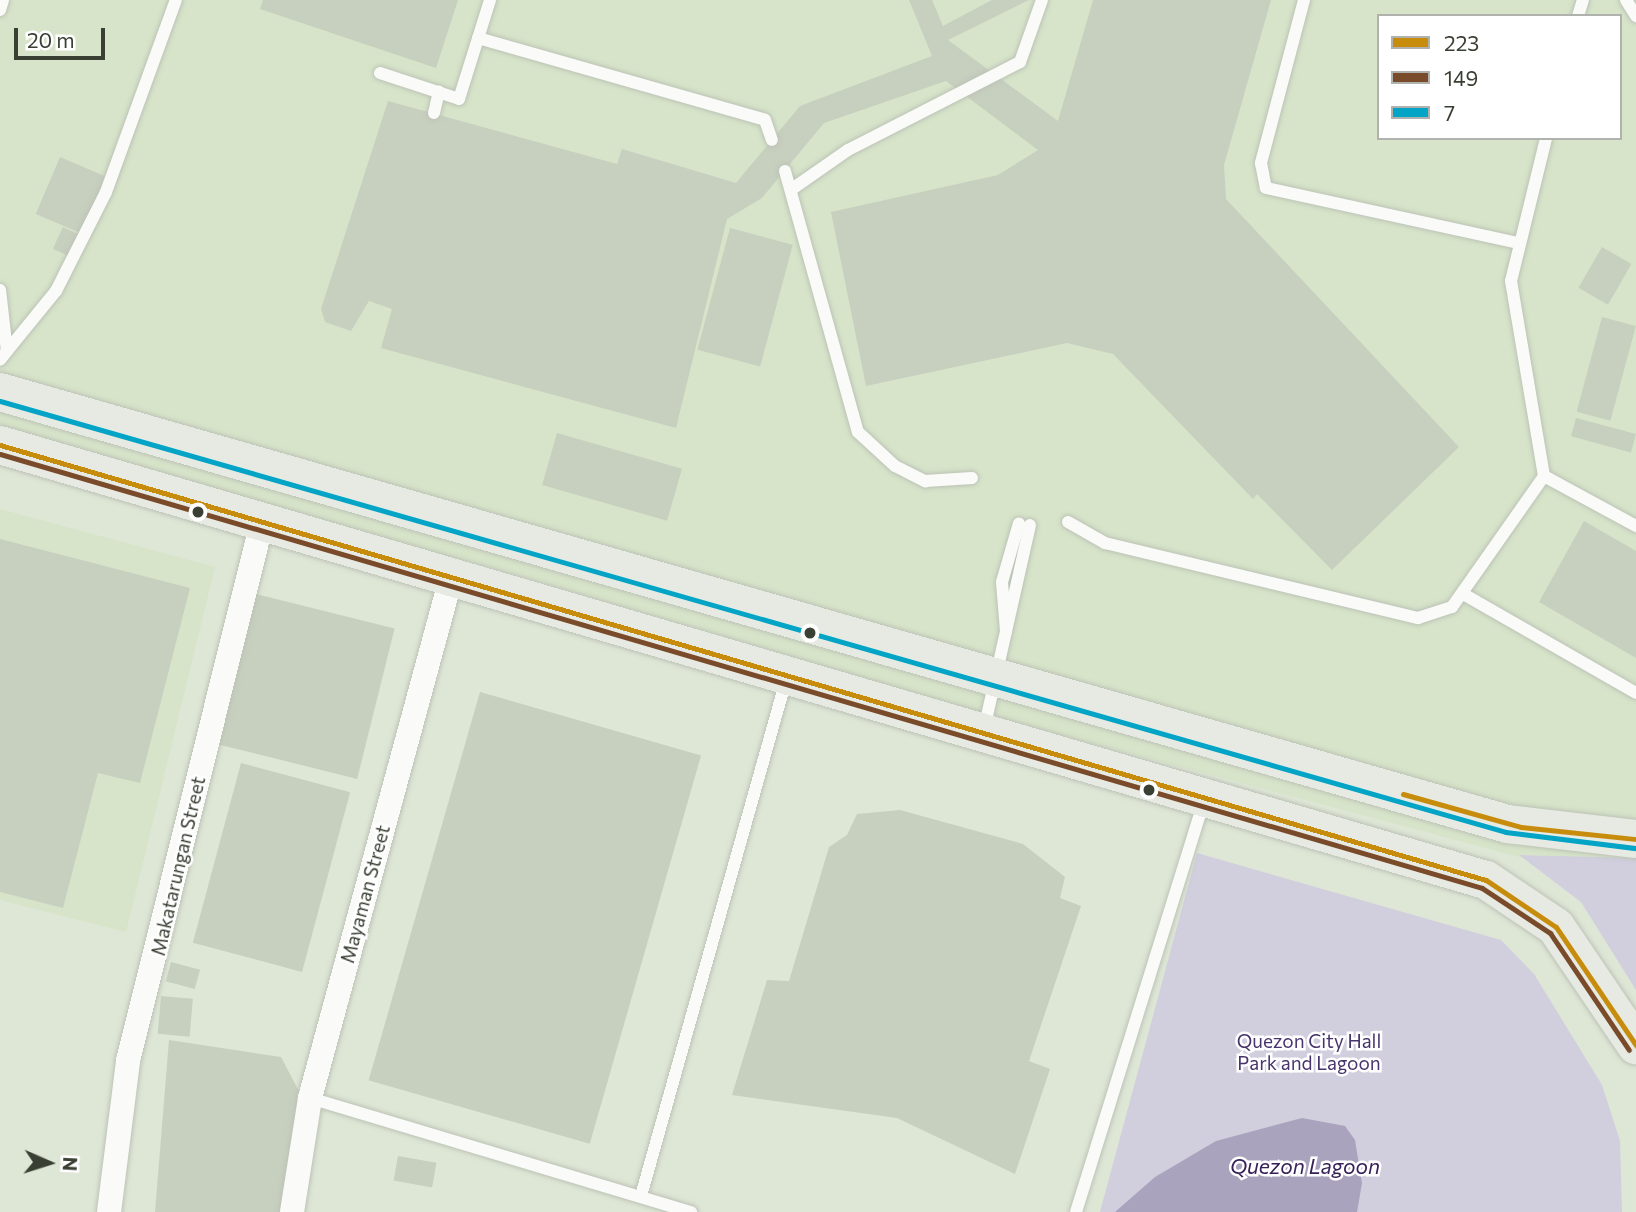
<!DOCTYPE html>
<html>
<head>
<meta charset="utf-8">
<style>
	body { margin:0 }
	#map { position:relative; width:1636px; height:1212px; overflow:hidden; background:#dee6d6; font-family:Commissioner,sans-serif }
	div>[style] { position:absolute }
	.built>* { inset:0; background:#d7e4c9 }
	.green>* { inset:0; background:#d1cede }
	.water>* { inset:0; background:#aaa3bd }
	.building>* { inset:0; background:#c7cfbf; transform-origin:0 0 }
	.roads { filter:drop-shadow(0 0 2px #bcc3b6) drop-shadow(0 0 2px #bcc3b6) }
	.service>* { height:12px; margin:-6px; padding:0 6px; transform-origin:6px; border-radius:6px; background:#fafbf9 }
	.minor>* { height:24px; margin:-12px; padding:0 12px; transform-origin:12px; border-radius:12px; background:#fafbf9 }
	.primary>* { height:38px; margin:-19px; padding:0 19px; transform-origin:19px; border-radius:19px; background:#e6eae2 }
	.bus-1>* { height:5px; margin:-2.5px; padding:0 2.5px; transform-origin:2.5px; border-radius:2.5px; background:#c88c0d }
	.bus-2>* { height:5px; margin:-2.5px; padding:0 2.5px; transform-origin:2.5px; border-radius:2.5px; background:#7a4b2a }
	.bus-3>* { height:5px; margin:-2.5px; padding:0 2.5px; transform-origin:2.5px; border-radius:2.5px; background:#03a4c6 }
	.dots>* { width:19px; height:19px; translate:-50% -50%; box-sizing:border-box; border:4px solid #fff; border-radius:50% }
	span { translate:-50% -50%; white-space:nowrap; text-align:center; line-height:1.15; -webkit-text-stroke:5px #fff; paint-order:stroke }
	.street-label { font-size:19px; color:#393f33 }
	.park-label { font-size:19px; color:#48346d }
	.water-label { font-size:21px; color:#362158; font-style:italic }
	.legend { position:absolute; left:1377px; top:14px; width:245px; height:126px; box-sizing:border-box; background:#fff; border:2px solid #b0b2ad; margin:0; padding:9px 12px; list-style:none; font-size:21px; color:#393f33 }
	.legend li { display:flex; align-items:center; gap:14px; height:35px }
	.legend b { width:35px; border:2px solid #b0b2ad }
	.north { position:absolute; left:14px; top:1128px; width:70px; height:70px; -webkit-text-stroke:5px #fff; paint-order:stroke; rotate:93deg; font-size:19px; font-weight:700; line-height:28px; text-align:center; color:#393f33 }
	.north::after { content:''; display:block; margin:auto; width:24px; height:32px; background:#393f33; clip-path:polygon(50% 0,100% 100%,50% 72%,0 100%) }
	.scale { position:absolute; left:14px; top:28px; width:91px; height:32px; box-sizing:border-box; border:4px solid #393f33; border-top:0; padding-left:9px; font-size:21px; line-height:24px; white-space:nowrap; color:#393f33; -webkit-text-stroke:5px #fff; paint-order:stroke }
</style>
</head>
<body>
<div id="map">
	<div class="built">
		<div style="clip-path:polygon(evenodd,0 0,1636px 0,1636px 888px,1020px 724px,504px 571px,0 435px,0 0,1379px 16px,1620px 16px,1620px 138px,1379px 138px,1379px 16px)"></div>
		<div style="clip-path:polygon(0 509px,215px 567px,126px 932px,0 900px)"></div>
	</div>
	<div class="green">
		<div style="clip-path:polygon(1197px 853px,1501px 940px,1534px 974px,1602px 1085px,1620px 1141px,1622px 1212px,1100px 1212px)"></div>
		<div style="clip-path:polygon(1519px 855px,1636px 858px,1636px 990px,1581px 902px)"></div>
	</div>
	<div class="water">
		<div style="clip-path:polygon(1302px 1118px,1345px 1126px,1355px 1140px,1362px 1183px,1357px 1212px,1115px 1212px,1155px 1177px,1216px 1141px)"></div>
	</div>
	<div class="building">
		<div style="clip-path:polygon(263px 0,458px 0,436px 68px,260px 9px)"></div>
		<div style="clip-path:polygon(909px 0,932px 0,943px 26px,992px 0,1029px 0,948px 40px,1058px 121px,1093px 0,1271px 0,1224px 165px,1226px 199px,1459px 447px,1332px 570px,1257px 494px,1253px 499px,1113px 354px,1067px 343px,866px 386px,831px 212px,998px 175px,1038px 150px,946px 81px,824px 123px,762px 198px,727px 219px,676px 428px,381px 348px,392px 309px,369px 301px,351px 331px,325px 322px,321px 309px,388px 101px,617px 164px,622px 149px,736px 183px,800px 106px,932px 56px)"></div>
		<div style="left:60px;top:157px;width:49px;height:62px;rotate:23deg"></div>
		<div style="left:63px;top:227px;width:17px;height:24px;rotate:25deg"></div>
		<div style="left:730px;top:228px;width:65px;height:126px;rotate:15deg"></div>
		<div style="left:1602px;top:247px;width:34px;height:47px;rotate:30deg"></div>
		<div style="left:1602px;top:317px;width:35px;height:98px;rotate:15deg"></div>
		<div style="left:1576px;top:418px;width:62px;height:19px;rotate:15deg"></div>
		<div style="left:557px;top:433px;width:130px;height:54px;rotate:16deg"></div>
		<div style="clip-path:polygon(1584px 521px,1636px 551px,1636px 658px,1539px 602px)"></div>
		<div style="clip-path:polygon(0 539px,190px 588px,140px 783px,98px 773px,63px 908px,0 892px)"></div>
		<div style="left:252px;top:593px;width:147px;height:155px;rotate:14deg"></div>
		<div style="left:480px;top:692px;width:230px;height:404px;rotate:16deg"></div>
		<div style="left:241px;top:763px;width:113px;height:186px;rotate:15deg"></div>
		<div style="clip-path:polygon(900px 810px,1023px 844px,1065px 877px,1060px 898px,1081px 906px,1029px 1061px,1050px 1069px,1015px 1174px,897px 1118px,732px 1095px,767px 980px,789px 981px,829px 847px,847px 835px,857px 814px)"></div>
		<div style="left:171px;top:962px;width:30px;height:20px;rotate:15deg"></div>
		<div style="left:161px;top:996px;width:32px;height:38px;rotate:5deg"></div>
		<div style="clip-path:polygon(169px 1040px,281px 1057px,303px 1099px,283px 1212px,155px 1212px)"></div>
		<div style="left:398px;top:1156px;width:39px;height:25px;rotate:10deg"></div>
	</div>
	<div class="roads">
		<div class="service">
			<div style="left:1304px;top:0;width:169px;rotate:104.8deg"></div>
			<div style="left:1261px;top:163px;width:25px;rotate:79deg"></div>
			<div style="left:1266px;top:188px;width:258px;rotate:12.3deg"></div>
			<div style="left:1626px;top:0;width:19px;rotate:58deg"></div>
			<div style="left:0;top:10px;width:10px;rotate:-73deg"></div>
			<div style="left:1578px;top:16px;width:17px;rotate:-73deg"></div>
			<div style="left:478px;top:38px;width:298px;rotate:15.9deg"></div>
			<div style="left:765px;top:120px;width:21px;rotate:71deg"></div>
			<div style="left:380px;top:73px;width:83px;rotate:18.2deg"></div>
			<div style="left:459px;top:99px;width:104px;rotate:-72.6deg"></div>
			<div style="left:434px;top:113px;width:22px;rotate:-77deg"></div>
			<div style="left:785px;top:171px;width:271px;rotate:74.4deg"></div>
			<div style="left:858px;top:432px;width:50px;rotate:42.6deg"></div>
			<div style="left:895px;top:466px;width:34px;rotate:27deg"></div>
			<div style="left:925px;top:481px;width:47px;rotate:-3.7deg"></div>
			<div style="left:792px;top:189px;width:68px;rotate:-34.9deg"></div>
			<div style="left:848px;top:150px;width:193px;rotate:-27.1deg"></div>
			<div style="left:1020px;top:62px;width:66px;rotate:-70.5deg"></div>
			<div style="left:0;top:290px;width:61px;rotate:83.5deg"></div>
			<div style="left:7px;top:351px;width:11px;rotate:128deg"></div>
			<div style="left:7px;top:351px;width:77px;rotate:-50.8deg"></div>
			<div style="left:56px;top:291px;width:111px;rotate:-63.2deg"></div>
			<div style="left:106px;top:192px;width:204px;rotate:-70deg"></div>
			<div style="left:1544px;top:476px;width:105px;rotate:28.5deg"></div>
			<div style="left:1068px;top:522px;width:43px;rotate:29.6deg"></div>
			<div style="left:1105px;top:543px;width:322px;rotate:13.5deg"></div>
			<div style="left:1418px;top:618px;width:36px;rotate:-18deg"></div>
			<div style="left:1452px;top:607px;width:160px;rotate:-54.9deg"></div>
			<div style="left:1544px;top:476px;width:198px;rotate:-99.6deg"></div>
			<div style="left:1511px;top:281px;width:147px;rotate:-76.2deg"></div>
			<div style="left:1465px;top:595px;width:197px;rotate:29.8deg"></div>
			<div style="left:1006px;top:631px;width:49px;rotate:-94.7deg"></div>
			<div style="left:1002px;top:582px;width:61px;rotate:-73.9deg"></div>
			<div style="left:984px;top:729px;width:209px;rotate:-77.3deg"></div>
			<div style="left:310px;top:1098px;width:398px;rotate:16.7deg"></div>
			<div style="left:641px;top:1196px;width:536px;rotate:-74.3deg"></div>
			<div style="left:1076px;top:1212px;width:430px;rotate:-72.7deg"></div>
		</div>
		<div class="minor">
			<div style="left:109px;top:1212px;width:152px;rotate:-82.8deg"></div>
			<div style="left:128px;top:1061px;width:555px;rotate:-76.04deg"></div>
			<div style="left:292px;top:1212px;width:115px;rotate:-81deg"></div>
			<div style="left:310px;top:1098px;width:539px;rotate:-74.83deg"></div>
		</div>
		<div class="primary">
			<div style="left:0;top:392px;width:1569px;rotate:15.99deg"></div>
			<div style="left:1508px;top:824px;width:129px;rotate:6.7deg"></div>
			<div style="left:0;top:445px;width:1548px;rotate:16.32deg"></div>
			<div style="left:1486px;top:880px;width:84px;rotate:33.9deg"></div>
			<div style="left:1556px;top:927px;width:143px;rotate:55.9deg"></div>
		</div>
	</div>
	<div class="bus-1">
		<div style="left:0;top:445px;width:1548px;rotate:16.32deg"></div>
		<div style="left:1486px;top:880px;width:84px;rotate:33.9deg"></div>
		<div style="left:1556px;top:927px;width:143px;rotate:55.9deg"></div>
		<div style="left:1403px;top:794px;width:123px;rotate:15.6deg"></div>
		<div style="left:1521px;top:827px;width:116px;rotate:6deg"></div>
	</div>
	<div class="bus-2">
		<div style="left:0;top:454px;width:1544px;rotate:16.32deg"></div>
		<div style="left:1482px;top:888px;width:82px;rotate:33.5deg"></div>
		<div style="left:1550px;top:933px;width:141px;rotate:56deg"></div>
	</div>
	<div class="bus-3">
		<div style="left:0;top:401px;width:1566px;rotate:15.97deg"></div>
		<div style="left:1506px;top:832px;width:130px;rotate:7.1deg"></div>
	</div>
	<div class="dots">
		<div style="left:198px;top:512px;background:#393f33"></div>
		<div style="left:810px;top:633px;background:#393f33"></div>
		<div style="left:1149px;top:790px;background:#393f33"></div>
	</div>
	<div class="street-label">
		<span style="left:178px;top:866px;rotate:-77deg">Makatarungan Street</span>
		<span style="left:365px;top:894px;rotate:-75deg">Mayaman Street</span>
	</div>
	<div class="park-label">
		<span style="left:1309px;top:1052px">Quezon City Hall<br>Park and Lagoon</span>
	</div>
	<div class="water-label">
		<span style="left:1305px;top:1166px">Quezon Lagoon</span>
	</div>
	<ul class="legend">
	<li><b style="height:9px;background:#c88c0d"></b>223</li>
	<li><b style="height:9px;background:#7a4b2a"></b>149</li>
	<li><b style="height:9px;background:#03a4c6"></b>7</li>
	</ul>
	<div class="north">N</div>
	<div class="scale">20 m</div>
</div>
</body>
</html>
